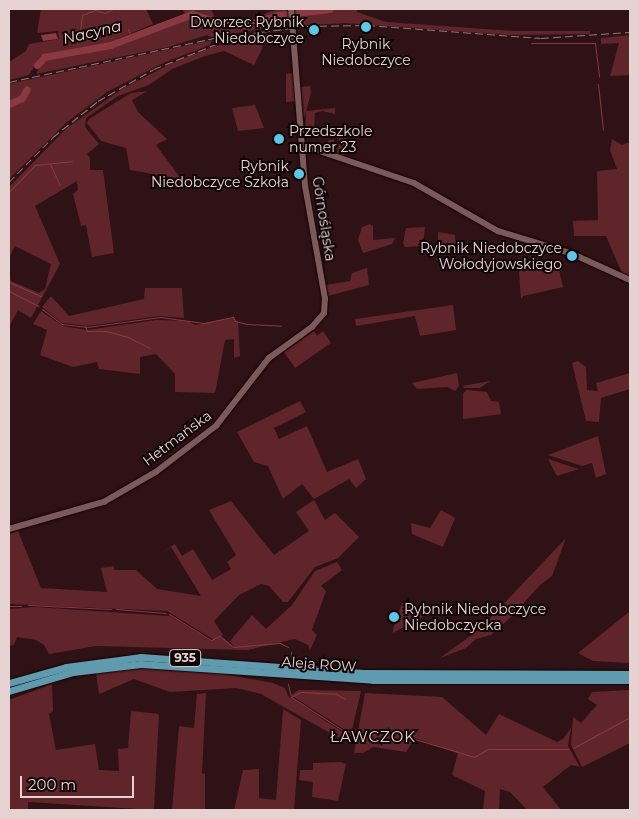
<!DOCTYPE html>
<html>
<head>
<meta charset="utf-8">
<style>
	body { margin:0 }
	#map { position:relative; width:639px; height:819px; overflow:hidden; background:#2f1215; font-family:Montserrat,sans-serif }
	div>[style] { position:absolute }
	.green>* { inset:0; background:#60252b }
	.water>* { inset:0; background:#8b3941 }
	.stream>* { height:1px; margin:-0.5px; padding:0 0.5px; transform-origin:0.5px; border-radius:0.5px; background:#8b3941 }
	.river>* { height:7px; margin:-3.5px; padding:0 3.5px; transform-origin:3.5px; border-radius:3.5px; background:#8b3941 }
	.roads { filter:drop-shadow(0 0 1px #150103) drop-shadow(0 0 1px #150103) }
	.tertiary>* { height:5.5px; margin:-2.75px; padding:0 2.75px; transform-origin:2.75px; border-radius:2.75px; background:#7c595a }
	.primary>* { height:7px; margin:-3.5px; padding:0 3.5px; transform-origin:3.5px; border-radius:3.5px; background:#5f9aaf }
	.rail>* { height:1px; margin-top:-0.5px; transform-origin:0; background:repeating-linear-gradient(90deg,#91787a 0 8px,transparent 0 12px) }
	.dots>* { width:14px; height:14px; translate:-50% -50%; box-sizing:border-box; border:2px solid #0f0405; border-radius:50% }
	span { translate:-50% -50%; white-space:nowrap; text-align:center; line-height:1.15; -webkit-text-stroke:4px #0f0405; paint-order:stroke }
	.shield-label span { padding:1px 4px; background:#0f0405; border:1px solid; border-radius:4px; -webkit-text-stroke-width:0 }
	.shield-label { font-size:12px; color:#e7d2d2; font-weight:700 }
	.poi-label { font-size:14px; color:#e7d2d2 }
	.right { translate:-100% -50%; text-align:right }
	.left { translate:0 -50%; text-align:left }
	.street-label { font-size:14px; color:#e7d2d2 }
	.water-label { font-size:15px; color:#f3dada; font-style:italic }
	.neighbourhood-label { font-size:15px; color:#e7d2d2; letter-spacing:1px }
	.frame { position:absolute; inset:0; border:10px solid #e7d2d2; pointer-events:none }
	.scale { position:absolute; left:20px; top:776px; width:114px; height:22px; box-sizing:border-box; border:2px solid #e7d2d2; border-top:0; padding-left:6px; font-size:15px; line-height:18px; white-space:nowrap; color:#e7d2d2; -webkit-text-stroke:4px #0f0405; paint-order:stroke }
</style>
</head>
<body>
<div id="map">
	<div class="green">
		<div style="clip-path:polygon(41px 9px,146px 9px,153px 24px,110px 42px,41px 55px,29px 75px,9px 80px,9px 62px,26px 51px,29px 44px,59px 39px,58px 31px,37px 33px)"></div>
		<div style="clip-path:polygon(211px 9px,216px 19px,233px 21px,258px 17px,271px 11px,287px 9px,287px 13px,251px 22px,223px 23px,197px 13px,186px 16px,183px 10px)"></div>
		<div style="clip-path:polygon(333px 9px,357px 9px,357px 12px,386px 22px,515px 31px,590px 31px,590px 34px,508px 35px,345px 23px,296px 26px,295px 15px)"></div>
		<div style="clip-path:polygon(195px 16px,229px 26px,250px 25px,288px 16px,288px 25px,211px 37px,207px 35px,168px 47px,36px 74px,45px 58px,113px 46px)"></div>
		<div style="clip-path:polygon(264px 34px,262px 49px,254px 65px,224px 51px,205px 56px,172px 69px,149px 85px,118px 96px,86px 118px,85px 127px,99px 144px,87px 154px,90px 158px,90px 170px,103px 170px,114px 253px,92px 257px,86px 225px,81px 226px,73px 194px,78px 190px,77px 181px,35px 206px,60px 264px,31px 318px,18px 310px,9px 327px,9px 275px,11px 281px,39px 293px,45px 289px,51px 264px,15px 246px,9px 258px,9px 187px,67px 128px,122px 89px,172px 63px,212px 47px)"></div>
		<div style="clip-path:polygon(630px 35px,630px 75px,610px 76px,619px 43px,601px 44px,601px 38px)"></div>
		<div style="clip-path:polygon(212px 40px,210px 45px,163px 63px,107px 92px,67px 122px,9px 179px,9px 84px)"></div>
		<div style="clip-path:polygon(293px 73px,295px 101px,286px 102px,286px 74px)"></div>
		<div style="clip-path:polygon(310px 86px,311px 93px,304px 119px,301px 87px)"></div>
		<div style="clip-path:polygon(148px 91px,132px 100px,138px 112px,167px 139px,156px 145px,181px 179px,130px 170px,126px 148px,101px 141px,87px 123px,89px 119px,131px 93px)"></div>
		<div style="clip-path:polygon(255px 105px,264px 128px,238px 131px,232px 108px)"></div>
		<div style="clip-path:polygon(335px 108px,335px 114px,322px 111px,315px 113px,314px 130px,305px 135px,306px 111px)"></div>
		<div style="clip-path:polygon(340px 129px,346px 129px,344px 157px,337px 155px)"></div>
		<div style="clip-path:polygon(334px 139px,334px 153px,324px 149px,329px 140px)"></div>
		<div style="clip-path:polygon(612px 139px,622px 145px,630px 142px,630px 277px,622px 273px,606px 236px,574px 236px,573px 221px,598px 220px,597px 171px,617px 169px,610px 150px)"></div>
		<div style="clip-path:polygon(370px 224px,373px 226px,373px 240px,395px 238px,392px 244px,363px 253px,358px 240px,362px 227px)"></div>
		<div style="clip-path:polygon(425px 227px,423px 246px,405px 247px,403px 243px,406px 228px)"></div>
		<div style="clip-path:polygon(438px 232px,455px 235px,456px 247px,438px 246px)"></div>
		<div style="clip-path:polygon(518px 258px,559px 270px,563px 287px,523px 296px,521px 299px)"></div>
		<div style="clip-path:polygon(367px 268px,369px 285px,328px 296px,326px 285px,350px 281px,352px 273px)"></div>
		<div style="clip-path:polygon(145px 288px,182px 288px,184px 318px,159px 316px,87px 326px,62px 323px,42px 307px,51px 296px,69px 316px,144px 299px)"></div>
		<div style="clip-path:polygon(453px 305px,456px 330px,420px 336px,415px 316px,356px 326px,355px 319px)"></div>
		<div style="clip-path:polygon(41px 311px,63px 326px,87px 330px,156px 320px,188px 321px,195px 325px,232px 318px,238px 322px,240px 356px,234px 358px,234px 339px,225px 340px,215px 393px,175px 392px,175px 374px,156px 354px,140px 357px,140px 374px,99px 369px,97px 362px,73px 367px,40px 355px,47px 330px,33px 324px)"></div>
		<div style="clip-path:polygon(314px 331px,317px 336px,323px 331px,331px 343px,295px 368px,284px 352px)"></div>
		<div style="clip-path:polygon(578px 361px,586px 367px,587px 390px,598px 391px,596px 383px,630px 373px,630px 389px,601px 398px,599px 422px,586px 421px,572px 363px)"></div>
		<div style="clip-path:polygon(457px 373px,459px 386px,455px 391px,447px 387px,417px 389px,412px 383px)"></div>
		<div style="clip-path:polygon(490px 381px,480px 388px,464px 388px,463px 386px)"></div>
		<div style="clip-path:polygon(467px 390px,487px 392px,491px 401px,499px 402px,501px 414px,463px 419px,463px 393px)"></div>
		<div style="clip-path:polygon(300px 401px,306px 412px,274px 428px,279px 439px,307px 426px,327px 472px,358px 459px,366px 479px,356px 488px,349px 479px,314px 499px,302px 484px,283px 499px,268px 466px,254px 462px,237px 432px)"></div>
		<div style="clip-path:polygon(598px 436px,606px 474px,596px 478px,592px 463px,582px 466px,548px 455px)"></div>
		<div style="clip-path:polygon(548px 459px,572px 467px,579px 469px,557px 476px)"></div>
		<div style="clip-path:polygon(314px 500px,325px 520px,335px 513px,359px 537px,338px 558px,315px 567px,288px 602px,283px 602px,269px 586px,261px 584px,239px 595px,214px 621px,223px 635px,214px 640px,167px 611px,9px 604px,9px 534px,18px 531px,41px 588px,107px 592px,101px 568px,114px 566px,114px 570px,136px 570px,157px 589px,201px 596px,171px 547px,155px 557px,175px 544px,182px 556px,193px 549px,212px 580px,231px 569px,227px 562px,236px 555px,209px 510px,231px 501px,274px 555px,309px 531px,296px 512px)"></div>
		<div style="clip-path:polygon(441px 510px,455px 518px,443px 547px,412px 534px,411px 523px,430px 528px)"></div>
		<div style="clip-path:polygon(566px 538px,552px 576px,540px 585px,513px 615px,491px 635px,476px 639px,466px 648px,440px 658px,480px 629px)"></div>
		<div style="clip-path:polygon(337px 562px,342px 570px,321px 586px,326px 591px,312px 630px,317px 635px,310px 650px,308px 645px,295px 639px,248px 650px,96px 646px,49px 654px,44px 645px,36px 640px,17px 637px,14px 645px,9px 646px,9px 609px,35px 607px,170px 616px,211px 641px,221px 637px,235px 649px,230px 641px,252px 615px,266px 629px,292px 605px,315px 571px)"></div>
		<div style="clip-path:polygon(402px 603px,427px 614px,393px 633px,393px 629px)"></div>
		<div style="clip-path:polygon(630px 611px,630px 663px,593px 661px,578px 653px)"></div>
		<div style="clip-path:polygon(133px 668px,223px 674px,273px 683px,285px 688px,288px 696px,350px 737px,349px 740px,337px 737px,261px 694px,236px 688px,170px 692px,134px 679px,99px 694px,96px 672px)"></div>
		<div style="clip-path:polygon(52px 684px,53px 711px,49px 714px,56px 750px,95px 744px,99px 770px,119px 771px,118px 749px,128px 748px,131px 711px,159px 714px,154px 810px,28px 802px,28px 810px,9px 810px,9px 700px)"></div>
		<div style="clip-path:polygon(299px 690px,361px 691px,351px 734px,291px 695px)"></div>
		<div style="clip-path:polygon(630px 690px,630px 743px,582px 767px,571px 745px,573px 717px,581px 723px,597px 705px,588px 699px,592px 692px)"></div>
		<div style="clip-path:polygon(206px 693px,202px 773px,205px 774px,205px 810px,172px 810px,179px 726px,194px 728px,197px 694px)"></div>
		<div style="clip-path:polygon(365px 693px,442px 697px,486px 735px,499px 714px,557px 742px,563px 739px,571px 728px,568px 746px,580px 767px,571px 765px,543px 787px,561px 810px,527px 810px,510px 792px,500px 789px,499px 810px,483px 810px,485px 791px,452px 775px,458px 753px,415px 738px,406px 752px,373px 747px,363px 753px,354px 753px)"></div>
		<div style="clip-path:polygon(283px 709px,301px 720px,294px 810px,234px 810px,243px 770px,259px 769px,259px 798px,276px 800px)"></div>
		<div style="clip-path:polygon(341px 762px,346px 764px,338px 801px,312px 797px,313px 782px,299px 780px,300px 770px,313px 770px,313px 763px)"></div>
	</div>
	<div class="water">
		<div style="clip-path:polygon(56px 33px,58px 39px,43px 41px,41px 35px)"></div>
	</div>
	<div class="stream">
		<div style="left:277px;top:16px;width:2px;rotate:90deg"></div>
		<div style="left:128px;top:29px;width:9px;rotate:69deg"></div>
		<div style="left:80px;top:32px;width:17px;rotate:-83deg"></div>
		<div style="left:82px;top:15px;width:14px;rotate:-21deg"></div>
		<div style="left:95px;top:10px;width:10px;rotate:17deg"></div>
		<div style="left:105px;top:13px;width:9px;rotate:-27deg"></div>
		<div style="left:531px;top:43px;width:64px"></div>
		<div style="left:595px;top:43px;width:34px;rotate:83deg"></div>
		<div style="left:598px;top:84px;width:46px;rotate:83.8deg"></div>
		<div style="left:50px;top:164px;width:23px;rotate:65deg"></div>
		<div style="left:9px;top:192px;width:37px;rotate:-46deg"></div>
		<div style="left:35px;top:165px;width:37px;rotate:-6deg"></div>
		<div style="left:9px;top:282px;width:35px;rotate:24deg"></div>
		<div style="left:9px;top:291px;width:33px;rotate:27deg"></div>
		<div style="left:42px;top:309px;width:25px;rotate:37deg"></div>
		<div style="left:62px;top:324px;width:25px;rotate:7deg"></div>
		<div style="left:87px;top:327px;width:74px;rotate:-7.8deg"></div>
		<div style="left:160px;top:317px;width:44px;rotate:7.8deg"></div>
		<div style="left:204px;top:323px;width:30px;rotate:-12deg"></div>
		<div style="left:233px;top:317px;width:4px;rotate:63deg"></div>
		<div style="left:235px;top:321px;width:12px;rotate:14deg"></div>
		<div style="left:247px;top:324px;width:34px;rotate:3deg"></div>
		<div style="left:85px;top:326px;width:5px;rotate:68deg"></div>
		<div style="left:87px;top:331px;width:19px"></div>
		<div style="left:106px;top:331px;width:23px;rotate:15deg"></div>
		<div style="left:128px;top:337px;width:25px;rotate:27deg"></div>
		<div style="left:28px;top:605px;width:83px;rotate:2.8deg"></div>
		<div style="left:9px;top:606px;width:12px"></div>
		<div style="left:116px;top:609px;width:50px;rotate:4.6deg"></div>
		<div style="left:169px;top:614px;width:49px;rotate:31.8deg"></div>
		<div style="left:211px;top:640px;width:10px;rotate:-24deg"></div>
		<div style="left:220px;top:636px;width:17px;rotate:40deg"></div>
		<div style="left:233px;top:647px;width:47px;rotate:-4.9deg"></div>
		<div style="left:280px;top:643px;width:9px;rotate:27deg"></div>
		<div style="left:291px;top:658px;width:6px;rotate:-90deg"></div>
		<div style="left:288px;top:684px;width:13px;rotate:77deg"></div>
		<div style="left:291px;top:697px;width:70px;rotate:32.8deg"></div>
		<div style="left:291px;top:697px;width:11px;rotate:-27deg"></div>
		<div style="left:301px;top:692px;width:35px;rotate:3deg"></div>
		<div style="left:336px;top:694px;width:10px;rotate:29deg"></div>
		<div style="left:398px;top:734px;width:79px;rotate:16.8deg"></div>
		<div style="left:474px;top:757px;width:16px;rotate:-30deg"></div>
		<div style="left:488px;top:749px;width:80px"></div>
		<div style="left:355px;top:738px;width:7px;rotate:8deg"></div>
		<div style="left:362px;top:739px;width:18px;rotate:-22deg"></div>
		<div style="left:379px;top:732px;width:15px;rotate:4deg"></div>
		<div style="left:573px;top:748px;width:65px;rotate:-28.5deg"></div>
	</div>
	<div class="river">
		<div style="left:37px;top:65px;width:11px;rotate:-49deg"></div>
		<div style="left:44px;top:57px;width:67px;rotate:-10.3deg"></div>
		<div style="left:110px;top:45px;width:88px;rotate:-20.7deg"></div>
		<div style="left:192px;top:14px;width:37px;rotate:17deg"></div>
		<div style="left:227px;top:25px;width:23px;rotate:-2deg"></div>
		<div style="left:250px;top:24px;width:29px;rotate:-18deg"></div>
		<div style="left:278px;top:15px;width:52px;rotate:-6.6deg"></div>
		<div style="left:9px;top:104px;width:14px;rotate:-25deg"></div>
		<div style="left:22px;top:98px;width:10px;rotate:-61deg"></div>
	</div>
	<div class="roads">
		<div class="tertiary">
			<div style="left:302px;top:145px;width:118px;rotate:18.7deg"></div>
			<div style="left:414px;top:183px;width:97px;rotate:29.7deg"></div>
			<div style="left:498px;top:231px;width:78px;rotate:17deg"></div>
			<div style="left:573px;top:254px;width:63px;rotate:24.5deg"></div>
			<div style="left:9px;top:529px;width:99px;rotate:-15.9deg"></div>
			<div style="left:104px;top:502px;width:60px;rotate:-30deg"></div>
			<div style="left:156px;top:472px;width:76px;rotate:-37.5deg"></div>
			<div style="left:216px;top:426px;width:86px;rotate:-52.1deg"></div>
			<div style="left:269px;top:358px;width:53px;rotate:-35.8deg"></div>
			<div style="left:312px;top:327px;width:18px;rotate:-49deg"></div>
			<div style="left:324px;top:313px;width:14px;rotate:-86deg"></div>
			<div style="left:325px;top:299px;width:115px;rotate:-100deg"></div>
			<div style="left:305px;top:186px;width:178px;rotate:-94.5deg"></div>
		</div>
		<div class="primary">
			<div style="left:9px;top:683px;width:59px;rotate:-15.7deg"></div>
			<div style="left:66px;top:667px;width:76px;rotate:-7.6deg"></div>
			<div style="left:141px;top:657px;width:223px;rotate:4.1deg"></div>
			<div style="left:363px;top:673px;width:267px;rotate:0.2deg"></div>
			<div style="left:9px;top:691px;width:67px;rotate:-16.5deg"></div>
			<div style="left:73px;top:672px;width:68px;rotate:-6.7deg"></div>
			<div style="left:141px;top:664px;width:233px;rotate:3.9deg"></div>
			<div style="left:373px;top:680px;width:257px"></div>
		</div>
	</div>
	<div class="rail">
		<div style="left:9px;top:82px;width:210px;rotate:-12.1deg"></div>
		<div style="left:214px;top:38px;width:94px;rotate:-7.4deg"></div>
		<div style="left:307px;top:26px;width:60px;rotate:-1deg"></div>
		<div style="left:367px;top:25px;width:174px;rotate:4.3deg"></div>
		<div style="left:541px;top:38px;width:89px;rotate:-3.9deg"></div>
		<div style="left:9px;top:182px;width:63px;rotate:-45.6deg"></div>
		<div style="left:53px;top:137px;width:58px;rotate:-38.7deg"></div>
		<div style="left:98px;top:101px;width:64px;rotate:-29.7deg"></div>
		<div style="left:154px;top:69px;width:70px;rotate:-21.8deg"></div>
	</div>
	<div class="dots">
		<div style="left:366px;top:27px;background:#5cc7e7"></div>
		<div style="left:314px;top:30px;background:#5cc7e7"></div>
		<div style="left:279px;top:139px;background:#5cc7e7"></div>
		<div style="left:299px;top:174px;background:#5cc7e7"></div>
		<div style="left:572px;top:256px;background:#5cc7e7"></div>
		<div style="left:394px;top:617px;background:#5cc7e7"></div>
	</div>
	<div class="shield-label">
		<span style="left:185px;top:658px">935</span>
	</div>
	<div class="poi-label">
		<span class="right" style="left:304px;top:30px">Dworzec Rybnik<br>Niedobczyce</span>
		<span style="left:366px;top:52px">Rybnik<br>Niedobczyce</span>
		<span class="left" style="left:289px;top:139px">Przedszkole<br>numer 23</span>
		<span class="right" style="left:289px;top:174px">Rybnik<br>Niedobczyce Szkoła</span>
		<span class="right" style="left:562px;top:256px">Rybnik Niedobczyce<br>Wołodyjowskiego</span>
		<span class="left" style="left:404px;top:617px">Rybnik Niedobczyce<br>Niedobczycka</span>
	</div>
	<div class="street-label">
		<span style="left:324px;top:219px;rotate:81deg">Górnośląska</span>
		<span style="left:177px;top:438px;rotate:-37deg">Hetmańska</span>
		<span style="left:319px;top:664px;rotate:4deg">Aleja ROW</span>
	</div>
	<div class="water-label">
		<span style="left:92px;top:32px;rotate:-13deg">Nacyna</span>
	</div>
	<div class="neighbourhood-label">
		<span style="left:373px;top:737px">ŁAWCZOK</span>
	</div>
	<div class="frame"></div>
	<div class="scale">200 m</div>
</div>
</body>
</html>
